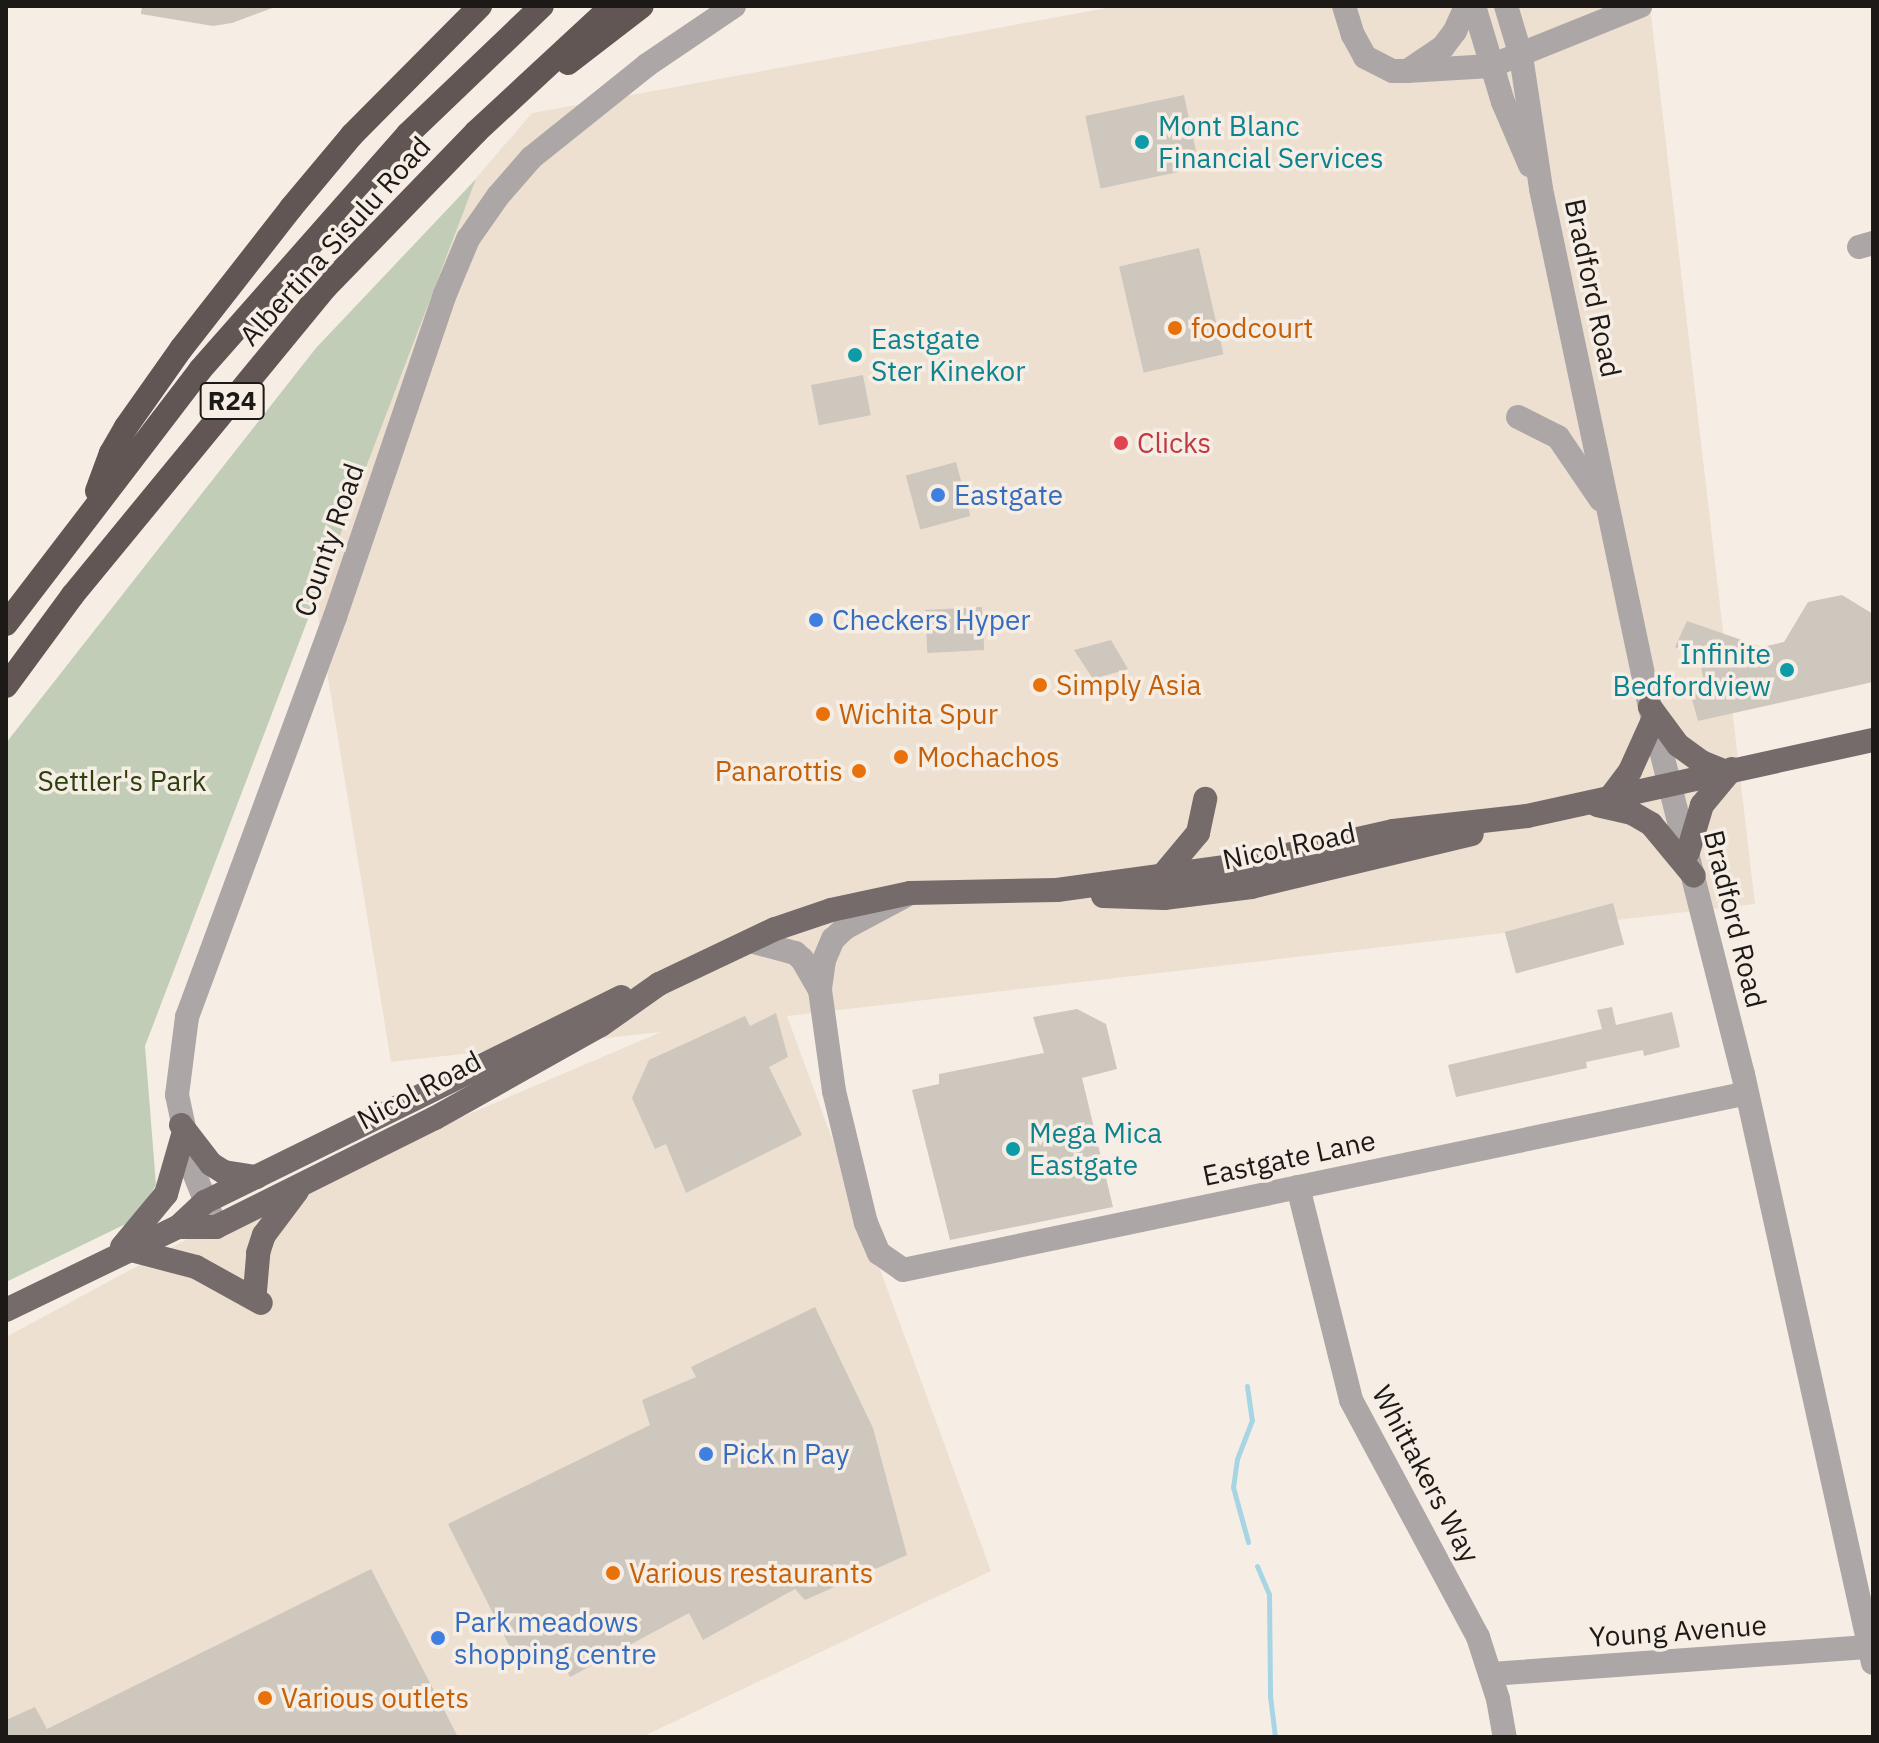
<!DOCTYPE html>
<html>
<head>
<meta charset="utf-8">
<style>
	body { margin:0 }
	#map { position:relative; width:1879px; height:1743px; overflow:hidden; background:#f6eee5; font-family:"IBM Plex Sans",sans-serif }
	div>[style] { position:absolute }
	.built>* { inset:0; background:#ede0d1 }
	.green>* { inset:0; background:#c1cdb6 }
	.stream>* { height:5px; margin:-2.5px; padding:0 2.5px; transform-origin:2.5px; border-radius:2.5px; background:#a8d5e4 }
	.building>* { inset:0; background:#cec7be; transform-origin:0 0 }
	.minor>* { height:24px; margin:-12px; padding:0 12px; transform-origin:12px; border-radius:12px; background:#aca7a6 }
	.major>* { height:24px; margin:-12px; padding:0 12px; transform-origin:12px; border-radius:12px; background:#756b6a }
	.highway>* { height:24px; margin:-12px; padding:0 12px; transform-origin:12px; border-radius:12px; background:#615654 }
	.dots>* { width:22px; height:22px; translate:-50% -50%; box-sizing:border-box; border:4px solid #f6eee5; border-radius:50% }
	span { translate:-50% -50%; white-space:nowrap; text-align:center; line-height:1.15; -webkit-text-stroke:7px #f6eee5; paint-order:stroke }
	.shield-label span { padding:2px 6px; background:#f6eee5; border:2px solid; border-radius:6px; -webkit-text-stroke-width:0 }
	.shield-label { font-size:26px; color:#1c1916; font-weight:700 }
	.culture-label { font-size:28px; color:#0d838f }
	.left { translate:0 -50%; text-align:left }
	.right { translate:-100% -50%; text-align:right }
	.street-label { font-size:28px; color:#1c1916 }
	.food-label { font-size:28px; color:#c56008 }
	.health-label { font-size:28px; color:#be3a42 }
	.shop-label { font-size:28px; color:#366cbe }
	.park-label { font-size:28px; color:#2c410d }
	.frame { position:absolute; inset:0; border:8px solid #1c1916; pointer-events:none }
</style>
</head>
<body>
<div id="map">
	<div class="built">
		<div style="clip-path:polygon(1118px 6px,1650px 6px,1755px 904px,787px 1016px,991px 1571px,642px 1737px,6px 1737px,6px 1337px,228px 1217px,661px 1032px,391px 1062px,283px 403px,532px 113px)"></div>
	</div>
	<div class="green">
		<div style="clip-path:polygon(476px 179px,145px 1046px,156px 1185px,136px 1219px,6px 1282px,6px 743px,316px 348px)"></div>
	</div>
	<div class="stream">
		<div style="left:1247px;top:1386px;width:34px;rotate:82deg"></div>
		<div style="left:1252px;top:1420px;width:42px;rotate:111deg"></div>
		<div style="left:1237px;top:1459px;width:28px;rotate:98deg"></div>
		<div style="left:1233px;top:1487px;width:57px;rotate:74.7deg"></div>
		<div style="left:1257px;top:1566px;width:30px;rotate:67deg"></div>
		<div style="left:1269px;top:1594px;width:102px;rotate:89.4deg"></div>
		<div style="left:1270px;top:1696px;width:41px;rotate:83deg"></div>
	</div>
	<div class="building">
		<div style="clip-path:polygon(142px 6px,275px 6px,275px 7px,232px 23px,213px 26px,141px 14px)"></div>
		<div style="left:1184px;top:95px;width:74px;height:101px;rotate:78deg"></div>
		<div style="left:1199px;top:248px;width:109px;height:82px;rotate:77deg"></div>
		<div style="left:863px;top:375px;width:41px;height:53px;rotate:79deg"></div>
		<div style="left:956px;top:462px;width:56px;height:52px;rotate:75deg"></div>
		<div style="clip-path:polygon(1842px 595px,1873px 614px,1873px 682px,1698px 721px,1688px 685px,1704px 682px,1699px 657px,1675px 647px,1687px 621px,1762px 647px,1784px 642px,1808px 602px)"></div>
		<div style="left:982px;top:607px;width:43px;height:57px;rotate:87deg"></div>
		<div style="clip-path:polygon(1111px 640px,1128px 669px,1093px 679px,1074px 650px)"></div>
		<div style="left:1613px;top:903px;width:43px;height:112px;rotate:75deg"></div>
		<div style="clip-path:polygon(1612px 1007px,1616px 1025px,1672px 1012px,1680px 1047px,1644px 1056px,1643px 1050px,1586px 1062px,1587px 1068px,1456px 1097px,1448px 1065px,1602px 1029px,1597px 1010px)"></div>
		<div style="clip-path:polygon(1077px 1009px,1106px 1024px,1117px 1069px,1082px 1078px,1113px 1207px,950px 1240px,912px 1090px,939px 1084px,939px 1074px,1044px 1053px,1033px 1017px)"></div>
		<div style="clip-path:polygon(776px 1013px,788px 1057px,769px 1067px,802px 1135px,686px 1193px,666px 1144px,655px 1149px,632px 1098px,649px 1060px,745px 1016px,750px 1026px)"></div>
		<div style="clip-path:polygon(815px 1307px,873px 1428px,907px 1555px,805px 1600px,795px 1589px,703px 1640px,689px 1613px,570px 1677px,556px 1649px,520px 1667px,448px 1524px,650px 1425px,642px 1400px,696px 1377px,691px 1367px)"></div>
		<div style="clip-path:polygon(371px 1569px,458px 1737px,6px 1737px,6px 1720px,35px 1707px,47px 1729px)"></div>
	</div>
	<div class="minor">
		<div style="left:1344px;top:6px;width:30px;rotate:73deg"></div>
		<div style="left:1353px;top:35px;width:25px;rotate:61deg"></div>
		<div style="left:1365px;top:57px;width:31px;rotate:27deg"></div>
		<div style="left:1393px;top:71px;width:14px"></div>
		<div style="left:1407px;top:71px;width:84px;rotate:-3.4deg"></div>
		<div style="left:1491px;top:66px;width:161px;rotate:-21.9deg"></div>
		<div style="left:1474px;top:6px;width:100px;rotate:73.2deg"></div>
		<div style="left:1503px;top:102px;width:69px;rotate:66.8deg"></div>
		<div style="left:1506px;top:6px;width:52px;rotate:73.3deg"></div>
		<div style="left:1521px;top:56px;width:134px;rotate:81.4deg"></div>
		<div style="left:1541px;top:189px;width:529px;rotate:78.12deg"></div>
		<div style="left:1650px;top:707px;width:379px;rotate:75.8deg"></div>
		<div style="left:1743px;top:1074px;width:603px;rotate:77.55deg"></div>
		<div style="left:1409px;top:70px;width:41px;rotate:-34.1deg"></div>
		<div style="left:1443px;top:47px;width:20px;rotate:-53deg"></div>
		<div style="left:1455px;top:31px;width:27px;rotate:-66deg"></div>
		<div style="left:1859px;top:247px;width:15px;rotate:-16deg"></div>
		<div style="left:1518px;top:417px;width:45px;rotate:26.6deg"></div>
		<div style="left:1558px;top:437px;width:76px;rotate:55.7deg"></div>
		<div style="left:905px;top:896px;width:68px;rotate:151.9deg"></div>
		<div style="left:845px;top:928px;width:16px;rotate:137deg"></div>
		<div style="left:833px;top:939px;width:23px;rotate:113deg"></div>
		<div style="left:824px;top:960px;width:30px;rotate:98deg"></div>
		<div style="left:820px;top:990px;width:102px;rotate:82.1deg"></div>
		<div style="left:834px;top:1091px;width:136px;rotate:76.4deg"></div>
		<div style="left:866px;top:1223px;width:33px;rotate:67deg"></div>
		<div style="left:879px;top:1253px;width:29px;rotate:35deg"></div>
		<div style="left:903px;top:1270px;width:862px;rotate:-11.84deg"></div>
		<div style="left:750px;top:941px;width:47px;rotate:14.9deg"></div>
		<div style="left:795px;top:953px;width:9px;rotate:41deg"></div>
		<div style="left:802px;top:959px;width:36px;rotate:60deg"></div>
		<div style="left:1298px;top:1187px;width:219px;rotate:76deg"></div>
		<div style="left:1351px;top:1400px;width:269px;rotate:61.8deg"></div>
		<div style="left:1478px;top:1637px;width:65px;rotate:72.1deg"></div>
		<div style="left:1498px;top:1699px;width:39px;rotate:80deg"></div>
		<div style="left:216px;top:1227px;width:61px;rotate:-112deg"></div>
		<div style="left:193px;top:1170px;width:77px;rotate:-102deg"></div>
		<div style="left:177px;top:1095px;width:79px;rotate:-82.7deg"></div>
		<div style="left:187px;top:1017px;width:427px;rotate:-69.7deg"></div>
		<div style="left:335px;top:617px;width:341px;rotate:-71.2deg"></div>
		<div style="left:445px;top:294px;width:60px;rotate:-67.3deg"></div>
		<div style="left:468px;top:239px;width:52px;rotate:-55.1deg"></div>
		<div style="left:498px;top:196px;width:50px;rotate:-49deg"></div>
		<div style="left:531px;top:158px;width:149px;rotate:-38.7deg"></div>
		<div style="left:647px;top:65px;width:105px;rotate:-34.1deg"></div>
		<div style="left:1491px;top:1674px;width:380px;rotate:-4.1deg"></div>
	</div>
	<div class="major">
		<div style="left:1650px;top:707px;width:47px;rotate:53.6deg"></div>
		<div style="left:1678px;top:745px;width:29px;rotate:36deg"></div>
		<div style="left:1701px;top:762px;width:24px;rotate:22deg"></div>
		<div style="left:1609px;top:799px;width:35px;rotate:-53deg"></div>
		<div style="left:1630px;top:771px;width:56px;rotate:-65.7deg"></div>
		<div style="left:1597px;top:805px;width:36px;rotate:13deg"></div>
		<div style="left:1632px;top:813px;width:22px;rotate:30deg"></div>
		<div style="left:1651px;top:824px;width:67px;rotate:50.4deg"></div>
		<div style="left:1688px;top:852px;width:49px;rotate:-73.4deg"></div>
		<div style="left:1702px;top:805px;width:47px;rotate:-50.2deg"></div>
		<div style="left:1162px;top:876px;width:56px;rotate:-50.1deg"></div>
		<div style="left:1198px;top:833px;width:35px;rotate:-78deg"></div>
		<div style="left:1103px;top:896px;width:61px;rotate:1.9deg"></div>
		<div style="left:1164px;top:898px;width:88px;rotate:-7.2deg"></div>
		<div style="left:1251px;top:887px;width:227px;rotate:-13.5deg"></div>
		<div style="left:181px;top:1125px;width:49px;rotate:52.4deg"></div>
		<div style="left:211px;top:1164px;width:15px;rotate:32deg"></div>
		<div style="left:224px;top:1172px;width:33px;rotate:9deg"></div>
		<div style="left:178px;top:1227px;width:38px"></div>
		<div style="left:216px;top:1227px;width:245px;rotate:-26.5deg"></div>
		<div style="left:435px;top:1118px;width:190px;rotate:-29.3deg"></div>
		<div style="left:601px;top:1025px;width:71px;rotate:-35.3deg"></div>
		<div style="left:659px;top:984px;width:128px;rotate:-25.4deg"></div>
		<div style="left:775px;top:929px;width:59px;rotate:-18.7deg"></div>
		<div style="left:831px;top:910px;width:81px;rotate:-12.1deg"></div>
		<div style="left:910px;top:893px;width:147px;rotate:-1.2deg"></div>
		<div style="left:1057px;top:890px;width:192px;rotate:-7.8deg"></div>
		<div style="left:1247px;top:864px;width:150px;rotate:-12.7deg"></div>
		<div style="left:1393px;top:831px;width:135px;rotate:-6.4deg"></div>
		<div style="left:1527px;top:816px;width:354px;rotate:-12.4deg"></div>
		<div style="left:122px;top:1247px;width:69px;rotate:-50.3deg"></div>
		<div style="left:166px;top:1194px;width:61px;rotate:-73.9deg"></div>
		<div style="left:127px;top:1249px;width:71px;rotate:14.6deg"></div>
		<div style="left:196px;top:1267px;width:74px;rotate:29deg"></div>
		<div style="left:255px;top:1291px;width:38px;rotate:-85deg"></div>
		<div style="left:258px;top:1253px;width:19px;rotate:-72deg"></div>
		<div style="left:264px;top:1235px;width:55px;rotate:-53.1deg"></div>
		<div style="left:6px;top:1310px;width:191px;rotate:-25.8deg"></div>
		<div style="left:178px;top:1227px;width:37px;rotate:-43deg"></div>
		<div style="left:205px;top:1202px;width:464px;rotate:-26.2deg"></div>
	</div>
	<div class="highway">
		<div style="left:568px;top:63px;width:93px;rotate:-37.6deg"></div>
		<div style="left:97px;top:491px;width:40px;rotate:-69.8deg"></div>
		<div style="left:111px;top:453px;width:30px;rotate:-60deg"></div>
		<div style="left:126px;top:427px;width:95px;rotate:-54.8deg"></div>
		<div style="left:181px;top:349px;width:179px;rotate:-52deg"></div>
		<div style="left:291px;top:208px;width:95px;rotate:-50.1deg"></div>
		<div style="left:352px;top:135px;width:182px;rotate:-45.2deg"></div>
		<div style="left:6px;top:624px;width:320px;rotate:-52.6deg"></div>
		<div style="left:200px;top:370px;width:315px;rotate:-48.6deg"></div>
		<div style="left:408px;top:134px;width:185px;rotate:-43.7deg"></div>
		<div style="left:6px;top:686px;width:112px;rotate:-53.7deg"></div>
		<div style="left:72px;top:596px;width:400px;rotate:-50.6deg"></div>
		<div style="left:326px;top:287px;width:216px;rotate:-45.9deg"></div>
		<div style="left:476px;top:132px;width:185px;rotate:-42.8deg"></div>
	</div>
	<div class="dots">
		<div style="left:1142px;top:142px;background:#0f9aa8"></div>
		<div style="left:1175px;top:328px;background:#e8710a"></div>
		<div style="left:855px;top:355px;background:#0f9aa8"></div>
		<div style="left:1121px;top:443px;background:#e0444e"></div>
		<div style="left:938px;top:495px;background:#3f7fe0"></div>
		<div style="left:816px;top:620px;background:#3f7fe0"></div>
		<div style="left:1787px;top:670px;background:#0f9aa8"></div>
		<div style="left:1040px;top:685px;background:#e8710a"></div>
		<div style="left:823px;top:714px;background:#e8710a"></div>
		<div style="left:901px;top:757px;background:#e8710a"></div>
		<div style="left:859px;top:771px;background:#e8710a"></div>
		<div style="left:1013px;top:1149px;background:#0f9aa8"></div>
		<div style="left:706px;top:1454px;background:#3f7fe0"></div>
		<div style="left:613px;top:1573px;background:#e8710a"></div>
		<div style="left:438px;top:1638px;background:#3f7fe0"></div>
		<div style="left:265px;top:1698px;background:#e8710a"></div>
	</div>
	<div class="shield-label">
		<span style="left:232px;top:401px">R24</span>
	</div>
	<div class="culture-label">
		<span class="left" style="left:1158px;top:142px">Mont Blanc<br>Financial Services</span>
		<span class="left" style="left:871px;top:355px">Eastgate<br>Ster Kinekor</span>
		<span class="right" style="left:1771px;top:670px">Infinite<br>Bedfordview</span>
		<span class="left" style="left:1029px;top:1149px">Mega Mica<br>Eastgate</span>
	</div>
	<div class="street-label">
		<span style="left:335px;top:241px;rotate:-48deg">Albertina Sisulu Road</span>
		<span style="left:1593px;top:288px;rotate:78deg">Bradford Road</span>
		<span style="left:329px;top:540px;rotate:-71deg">County Road</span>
		<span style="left:1289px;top:846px;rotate:-12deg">Nicol Road</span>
		<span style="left:1735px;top:919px;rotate:76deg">Bradford Road</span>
		<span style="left:419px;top:1090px;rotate:-28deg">Nicol Road</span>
		<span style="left:1289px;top:1158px;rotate:-12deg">Eastgate Lane</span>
		<span style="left:1426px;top:1474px;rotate:62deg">Whittakers Way</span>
		<span style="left:1678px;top:1631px;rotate:-4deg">Young Avenue</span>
	</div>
	<div class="food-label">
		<span class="left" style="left:1191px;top:328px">foodcourt</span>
		<span class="left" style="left:1056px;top:685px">Simply Asia</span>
		<span class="left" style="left:839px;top:714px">Wichita Spur</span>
		<span class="left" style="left:917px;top:757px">Mochachos</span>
		<span class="right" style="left:843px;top:771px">Panarottis</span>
		<span class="left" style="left:629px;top:1573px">Various restaurants</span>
		<span class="left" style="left:281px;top:1698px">Various outlets</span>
	</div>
	<div class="health-label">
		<span class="left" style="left:1137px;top:443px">Clicks</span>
	</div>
	<div class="shop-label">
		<span class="left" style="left:954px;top:495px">Eastgate</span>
		<span class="left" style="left:832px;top:620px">Checkers Hyper</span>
		<span class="left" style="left:722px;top:1454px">Pick n Pay</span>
		<span class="left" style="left:454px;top:1638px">Park meadows<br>shopping centre</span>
	</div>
	<div class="park-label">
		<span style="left:122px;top:781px">Settler's Park</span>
	</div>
	<div class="frame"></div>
</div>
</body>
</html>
